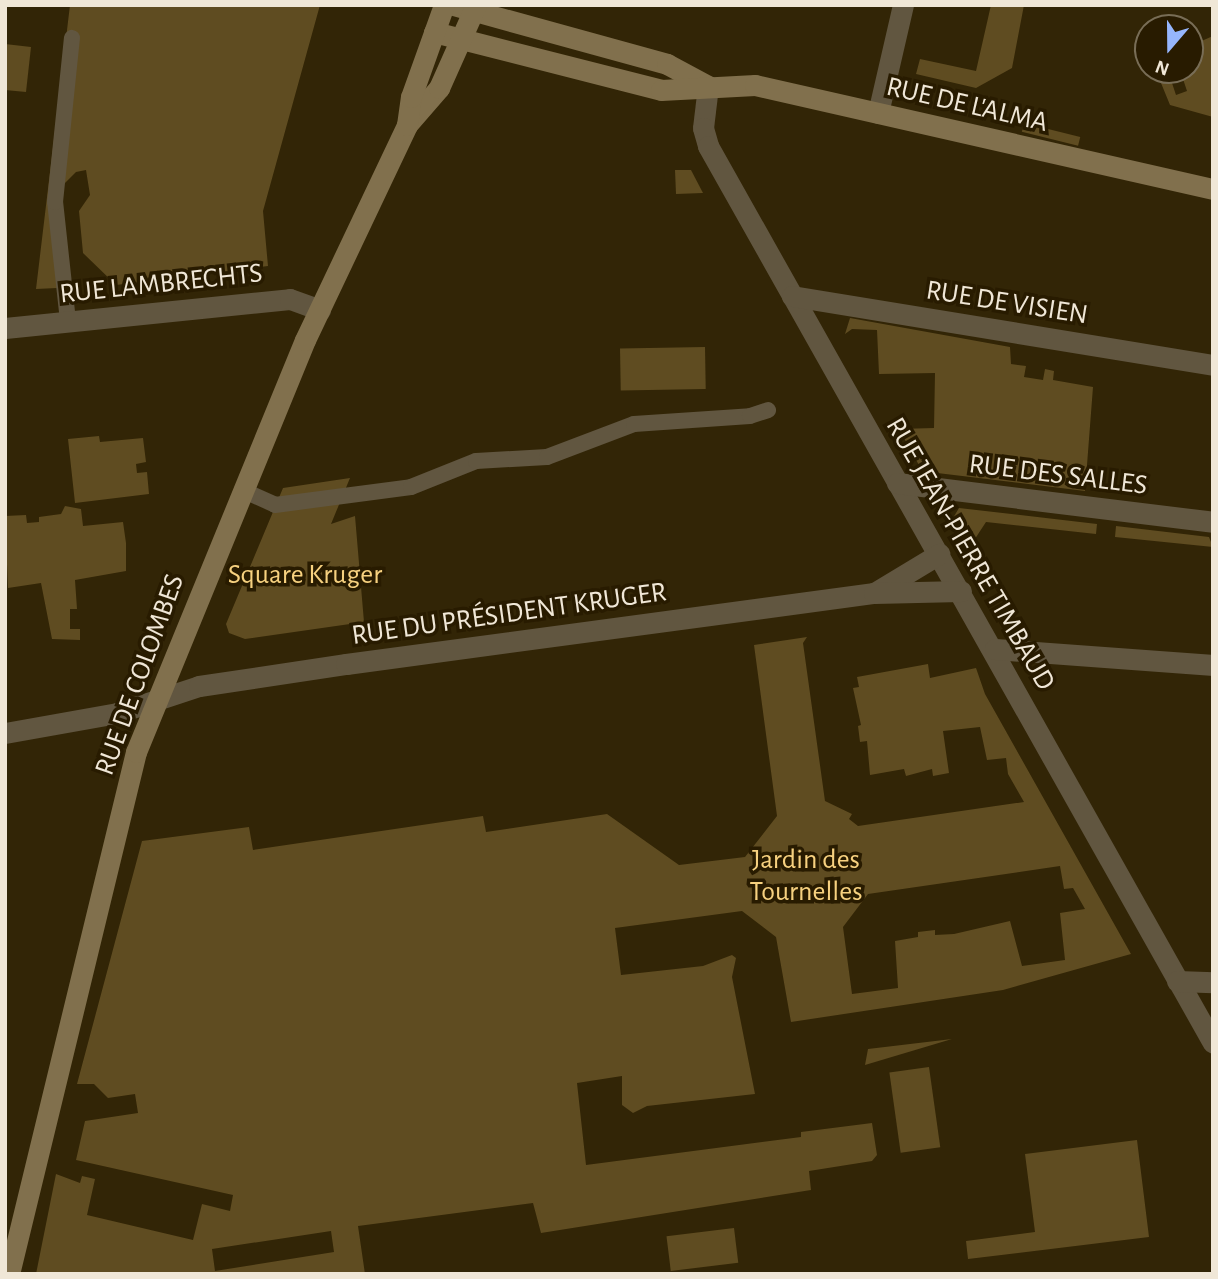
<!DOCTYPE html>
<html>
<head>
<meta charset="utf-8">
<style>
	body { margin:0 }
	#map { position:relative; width:1218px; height:1279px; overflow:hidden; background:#322506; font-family:"Alegreya Sans",sans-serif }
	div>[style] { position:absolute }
	.green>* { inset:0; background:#5f4c21; transform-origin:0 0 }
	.pedestrian>* { height:16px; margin:-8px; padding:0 8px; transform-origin:8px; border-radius:8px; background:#615640 }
	.minor>* { height:21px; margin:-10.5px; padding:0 10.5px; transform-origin:10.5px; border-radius:10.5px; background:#615640 }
	.secondary>* { height:21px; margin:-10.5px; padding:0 10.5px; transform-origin:10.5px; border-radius:10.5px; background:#81704d }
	span { translate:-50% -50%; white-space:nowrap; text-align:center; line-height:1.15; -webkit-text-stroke:7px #281b00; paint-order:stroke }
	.street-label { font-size:28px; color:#f0e7d7 }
	.park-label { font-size:28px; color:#f7d17f }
	.frame { position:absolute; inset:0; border:7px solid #f0e7d7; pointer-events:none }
	.north { position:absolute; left:1134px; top:14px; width:70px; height:70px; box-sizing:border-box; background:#281b00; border:2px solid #786d56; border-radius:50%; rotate:200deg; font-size:19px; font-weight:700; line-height:28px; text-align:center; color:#f0e7d7 }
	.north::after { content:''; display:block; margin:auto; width:24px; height:32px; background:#96b6fd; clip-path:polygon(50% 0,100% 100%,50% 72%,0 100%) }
</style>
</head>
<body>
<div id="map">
	<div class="green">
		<div style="clip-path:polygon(70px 5px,320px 5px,263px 211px,268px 266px,116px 285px,83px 253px,79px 211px,90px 195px,86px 170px,76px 172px,60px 188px,57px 288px,36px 289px)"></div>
		<div style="clip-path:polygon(991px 5px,1024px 5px,1012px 68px,976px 88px,916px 74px,920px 59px,976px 71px)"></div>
		<div style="clip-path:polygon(1213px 36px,1213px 117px,1170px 105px,1161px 83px,1171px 80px,1176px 95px,1187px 91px,1182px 76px,1193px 71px,1190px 46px)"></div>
		<div style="clip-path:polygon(5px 44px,31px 47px,26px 92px,5px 90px)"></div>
		<div style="left:1024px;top:123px;width:58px;height:9px;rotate:14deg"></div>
		<div style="clip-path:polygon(675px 170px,691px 170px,703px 193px,676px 194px)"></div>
		<div style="clip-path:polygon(850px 318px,1010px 347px,1011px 364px,1026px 366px,1024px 377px,1043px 380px,1045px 369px,1054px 371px,1053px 380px,1093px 387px,1085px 491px,929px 472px,920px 467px,899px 429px,934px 428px,935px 373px,879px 374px,877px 330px,852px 329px,845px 334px)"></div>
		<div style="left:705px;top:347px;width:42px;height:85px;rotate:89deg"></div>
		<div style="clip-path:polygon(99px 436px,100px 442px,143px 438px,146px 462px,136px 464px,137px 473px,147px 472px,149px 494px,75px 503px,68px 439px)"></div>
		<div style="clip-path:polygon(350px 478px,331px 524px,355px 516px,364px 622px,245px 639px,229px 633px,226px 624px,283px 488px)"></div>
		<div style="clip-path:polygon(65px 506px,81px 509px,83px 526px,123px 522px,126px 543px,126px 571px,75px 580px,77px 609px,70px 609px,70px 629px,80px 629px,80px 640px,52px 639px,41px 583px,8px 588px,5px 516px,26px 515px,27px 523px,39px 522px,39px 517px,61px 514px)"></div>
		<div style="clip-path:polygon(959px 508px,1097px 524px,1096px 534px,986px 522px,969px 548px,953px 518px)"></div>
		<div style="clip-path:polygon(1116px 526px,1209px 537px,1213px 547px,1115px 537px)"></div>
		<div style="clip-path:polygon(evenodd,807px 637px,803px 643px,825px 801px,852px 814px,849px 819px,858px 826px,1024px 802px,1008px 774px,1006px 758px,987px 760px,980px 727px,943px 731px,949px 773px,933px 776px,932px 769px,906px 776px,904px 769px,870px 775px,867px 741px,860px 742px,858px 726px,861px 725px,853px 688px,859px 687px,857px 677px,928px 664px,930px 678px,976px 668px,985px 694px,1131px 954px,1003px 990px,791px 1022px,776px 937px,742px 911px,615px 928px,621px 975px,703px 966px,732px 955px,736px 958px,732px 977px,755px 1094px,647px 1106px,633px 1113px,622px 1105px,622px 1076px,577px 1083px,586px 1165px,801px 1137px,801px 1132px,872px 1123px,877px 1155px,872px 1161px,809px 1171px,811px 1190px,541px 1233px,533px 1203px,358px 1226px,365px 1274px,36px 1274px,56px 1174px,80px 1183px,82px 1176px,95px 1179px,87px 1215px,193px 1240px,202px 1204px,230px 1211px,233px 1195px,76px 1160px,85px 1121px,138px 1113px,135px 1094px,108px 1098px,94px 1084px,77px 1084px,142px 841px,249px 827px,253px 850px,483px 816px,486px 832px,607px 814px,679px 865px,745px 857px,777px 816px,754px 645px,807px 637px,1060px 866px,1064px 889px,1073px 888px,1085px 909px,1060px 913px,1065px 960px,1022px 966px,1010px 921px,954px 934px,935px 935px,935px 930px,918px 932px,918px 937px,895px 941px,898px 988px,852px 994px,843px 927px,868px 894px,1060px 866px,807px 637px,331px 1231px,334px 1252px,215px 1271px,212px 1249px,331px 1231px)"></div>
		<div style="clip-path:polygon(952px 1039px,865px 1065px,868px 1049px)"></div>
		<div style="left:929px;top:1067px;width:81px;height:40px;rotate:82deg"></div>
		<div style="clip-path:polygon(1137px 1140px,1149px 1237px,968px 1259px,966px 1241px,1035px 1232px,1025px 1154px)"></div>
		<div style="left:734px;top:1228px;width:35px;height:68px;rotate:83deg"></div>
	</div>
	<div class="pedestrian">
		<div style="left:68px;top:321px;width:120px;rotate:-96.2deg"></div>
		<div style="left:55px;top:202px;width:165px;rotate:-84.1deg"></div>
		<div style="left:242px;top:490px;width:36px;rotate:24deg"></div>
		<div style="left:275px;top:505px;width:137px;rotate:-7.5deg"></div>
		<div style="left:411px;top:487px;width:70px;rotate:-21.8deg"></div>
		<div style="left:476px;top:461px;width:71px;rotate:-3.2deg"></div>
		<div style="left:547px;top:457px;width:93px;rotate:-20.8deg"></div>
		<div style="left:634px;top:424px;width:116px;rotate:-3.9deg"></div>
		<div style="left:750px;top:416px;width:19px;rotate:-18deg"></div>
	</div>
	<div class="minor">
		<div style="left:708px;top:86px;width:42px;rotate:96.8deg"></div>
		<div style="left:703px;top:128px;width:19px;rotate:74deg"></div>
		<div style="left:708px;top:146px;width:1029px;rotate:60.62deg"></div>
		<div style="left:878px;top:113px;width:111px;rotate:-77deg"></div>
		<div style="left:792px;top:296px;width:427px;rotate:9.3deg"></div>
		<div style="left:5px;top:328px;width:286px;rotate:-5.8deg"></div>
		<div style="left:290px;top:299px;width:32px;rotate:20deg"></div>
		<div style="left:897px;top:483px;width:318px;rotate:7deg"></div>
		<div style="left:876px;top:592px;width:74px;rotate:-31.1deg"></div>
		<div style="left:995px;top:649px;width:219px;rotate:4.2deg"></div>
		<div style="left:5px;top:733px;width:114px;rotate:-10.1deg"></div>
		<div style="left:117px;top:713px;width:86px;rotate:-18.2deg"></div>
		<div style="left:199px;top:686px;width:149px;rotate:-8.5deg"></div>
		<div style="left:346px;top:664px;width:533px;rotate:-7.66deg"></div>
		<div style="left:874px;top:593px;width:87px;rotate:-1.3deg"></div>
		<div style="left:1177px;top:981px;width:36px;rotate:2deg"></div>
	</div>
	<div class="secondary">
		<div style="left:453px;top:5px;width:222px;rotate:15.4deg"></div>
		<div style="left:667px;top:64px;width:47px;rotate:28.2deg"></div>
		<div style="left:434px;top:32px;width:234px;rotate:14.3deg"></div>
		<div style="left:661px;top:90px;width:94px;rotate:-3deg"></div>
		<div style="left:755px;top:85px;width:470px;rotate:12.8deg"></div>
		<div style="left:407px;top:125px;width:49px;rotate:-49.1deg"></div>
		<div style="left:439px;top:88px;width:91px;rotate:-66deg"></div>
		<div style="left:9px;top:1274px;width:537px;rotate:-76.33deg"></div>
		<div style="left:136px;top:752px;width:445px;rotate:-67.7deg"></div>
		<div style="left:305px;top:340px;width:238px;rotate:-64.6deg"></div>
		<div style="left:407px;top:125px;width:28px;rotate:-82deg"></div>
		<div style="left:411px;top:97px;width:98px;rotate:-70.3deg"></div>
	</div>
	<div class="street-label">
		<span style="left:967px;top:105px;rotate:13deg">RUE DE L'ALMA</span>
		<span style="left:161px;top:284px;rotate:-6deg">RUE LAMBRECHTS</span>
		<span style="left:1007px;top:303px;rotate:9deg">RUE DE VISIEN</span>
		<span style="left:1058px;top:475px;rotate:7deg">RUE DES SALLES</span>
		<span style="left:970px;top:554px;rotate:60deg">RUE JEAN-PIERRE TIMBAUD</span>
		<span style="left:509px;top:614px;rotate:-8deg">RUE DU PRÉSIDENT KRUGER</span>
		<span style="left:140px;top:675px;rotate:-70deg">RUE DE COLOMBES</span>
	</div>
	<div class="park-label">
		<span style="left:305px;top:575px">Square Kruger</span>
		<span style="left:806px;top:876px">Jardin des<br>Tournelles</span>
	</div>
	<div class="frame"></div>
	<div class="north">N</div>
</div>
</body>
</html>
